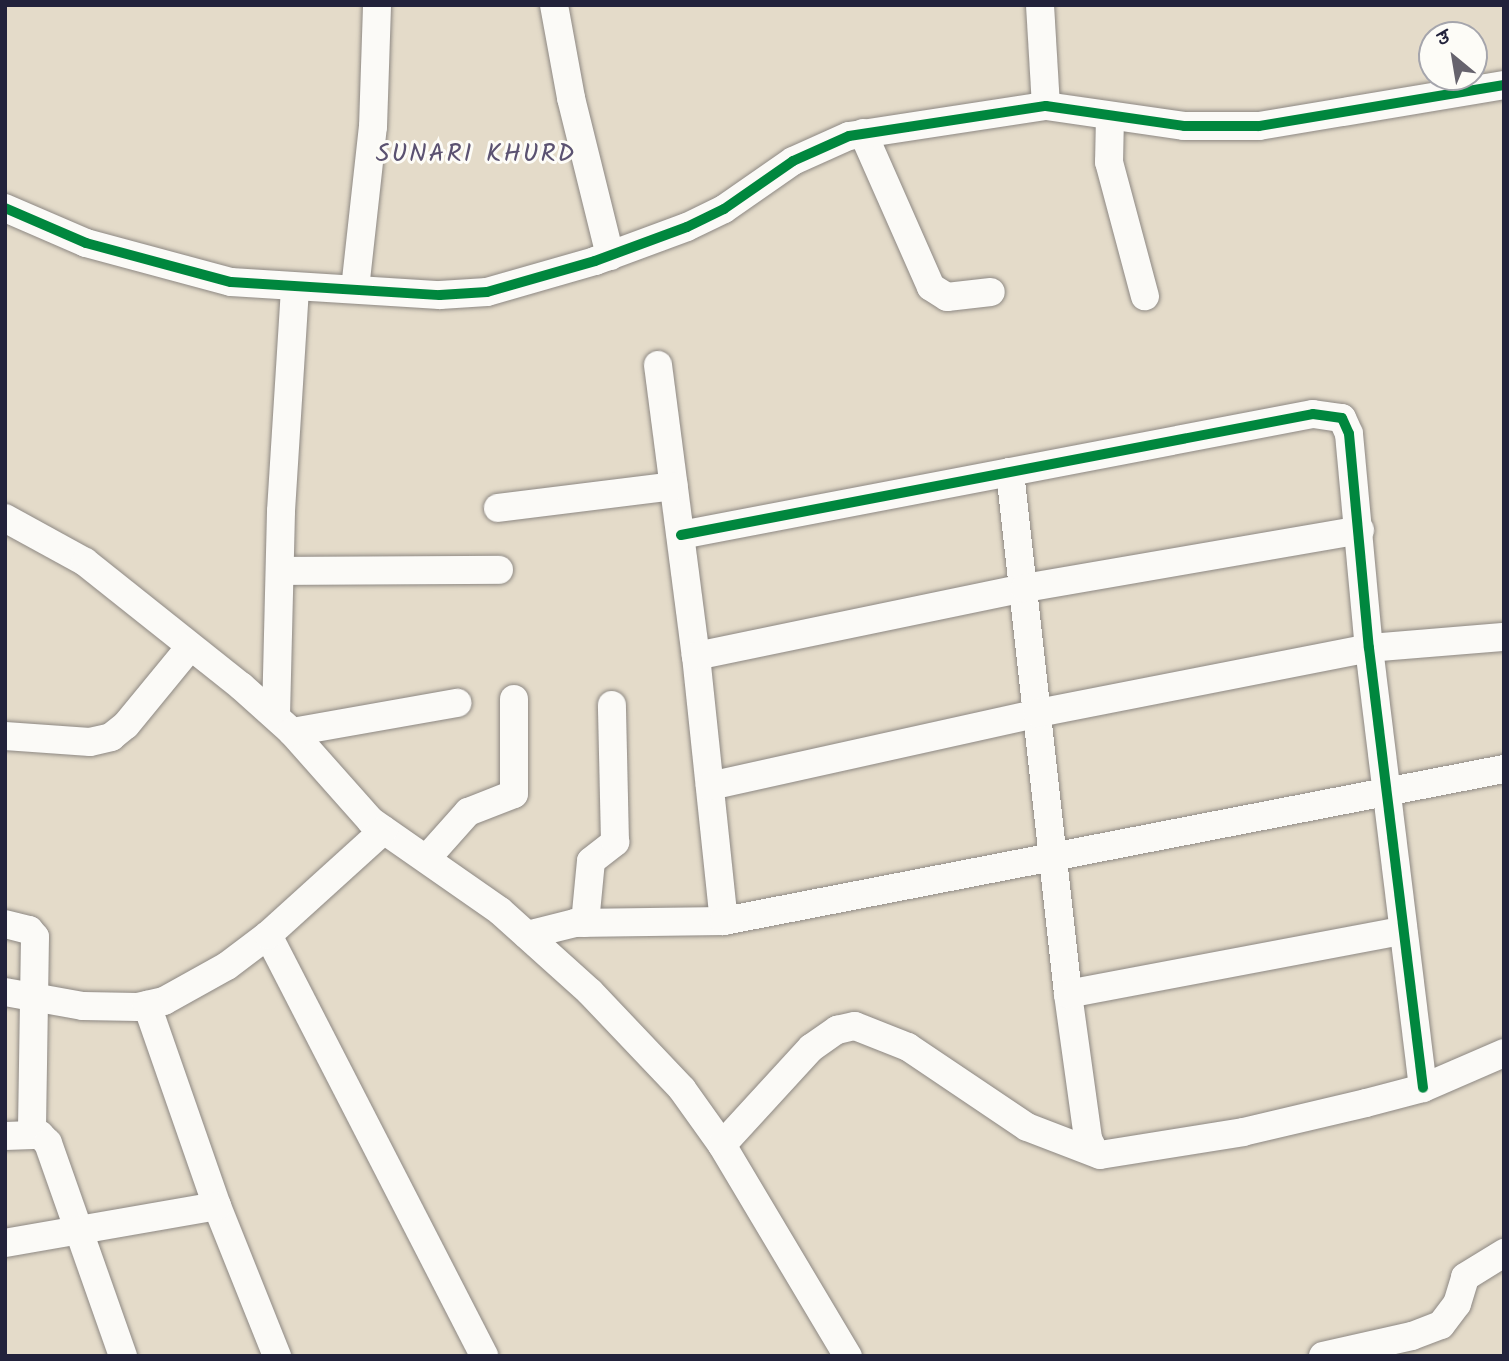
<!DOCTYPE html>
<html>
<head>
<meta charset="utf-8">
<style>
	body { margin:0 }
	#map { position:relative; width:1509px; height:1361px; overflow:hidden; background:#e4dbc9; font-family:Kalam,"Playpen Sans Deva",sans-serif }
	div>[style] { position:absolute }
	.roads { filter:drop-shadow(0 0 2px #8d8883) drop-shadow(0 0 2px #8d8883) }
	.minor>* { height:28px; margin:-14px; padding:0 14px; transform-origin:14px; border-radius:14px; background:#fbfaf7 }
	.cycleway>* { height:10px; margin:-5px; padding:0 5px; transform-origin:5px; border-radius:5px; background:#00873e }
	span { translate:-50% -50%; white-space:nowrap; text-align:center; line-height:1.15; -webkit-text-stroke:6px #fdfcf7; paint-order:stroke }
	.quarter-label { font-size:26px; color:#5b5271; letter-spacing:2px }
	.frame { position:absolute; inset:0; border:7px solid #22223b; pointer-events:none }
	.north { position:absolute; left:1418px; top:21px; width:70px; height:70px; box-sizing:border-box; background:#fdfcf7; border:2px solid #a5a5ac; border-radius:50%; rotate:330deg; font-size:19px; font-weight:700; line-height:28px; text-align:center; color:#22223b }
	.north::after { content:''; display:block; margin:auto; width:24px; height:32px; background:#66636d; clip-path:polygon(50% 0,100% 100%,50% 72%,0 100%) }
</style>
</head>
<body>
<div id="map">
	<div class="roads">
		<div class="minor">
			<div style="left:554px;top:5px;width:95px;rotate:79.6deg"></div>
			<div style="left:571px;top:98px;width:163px;rotate:76.1deg"></div>
			<div style="left:1040px;top:5px;width:101px;rotate:86.6deg"></div>
			<div style="left:1110px;top:116px;width:46px;rotate:91.2deg"></div>
			<div style="left:1109px;top:162px;width:139px;rotate:75deg"></div>
			<div style="left:863px;top:133px;width:168px;rotate:66.2deg"></div>
			<div style="left:931px;top:287px;width:19px;rotate:32deg"></div>
			<div style="left:947px;top:297px;width:44px;rotate:-6.5deg"></div>
			<div style="left:5px;top:208px;width:88px;rotate:23.4deg"></div>
			<div style="left:86px;top:243px;width:150px;rotate:15.1deg"></div>
			<div style="left:231px;top:282px;width:209px;rotate:3.6deg"></div>
			<div style="left:440px;top:295px;width:47px;rotate:-3.7deg"></div>
			<div style="left:487px;top:292px;width:112px;rotate:-16deg"></div>
			<div style="left:595px;top:261px;width:98px;rotate:-20.3deg"></div>
			<div style="left:687px;top:227px;width:41px;rotate:-25.9deg"></div>
			<div style="left:724px;top:209px;width:84px;rotate:-34.8deg"></div>
			<div style="left:793px;top:161px;width:61px;rotate:-24.1deg"></div>
			<div style="left:849px;top:136px;width:199px;rotate:-8.7deg"></div>
			<div style="left:1046px;top:106px;width:139px;rotate:8.2deg"></div>
			<div style="left:1184px;top:126px;width:75px"></div>
			<div style="left:1259px;top:126px;width:248px;rotate:-9.5deg"></div>
			<div style="left:355px;top:289px;width:163px;rotate:-83.7deg"></div>
			<div style="left:373px;top:127px;width:122px;rotate:-88.1deg"></div>
			<div style="left:658px;top:365px;width:293px;rotate:82.6deg"></div>
			<div style="left:696px;top:656px;width:266px;rotate:84deg"></div>
			<div style="left:1010px;top:472px;width:525px;rotate:83.66deg"></div>
			<div style="left:1068px;top:994px;width:146px;rotate:82.1deg"></div>
			<div style="left:1088px;top:1139px;width:13px;rotate:63deg"></div>
			<div style="left:498px;top:508px;width:177px;rotate:-7.1deg"></div>
			<div style="left:5px;top:518px;width:91px;rotate:28.8deg"></div>
			<div style="left:85px;top:562px;width:199px;rotate:38.5deg"></div>
			<div style="left:241px;top:686px;width:69px;rotate:42deg"></div>
			<div style="left:292px;top:732px;width:119px;rotate:48.4deg"></div>
			<div style="left:371px;top:821px;width:157px;rotate:34.9deg"></div>
			<div style="left:500px;top:911px;width:121px;rotate:42deg"></div>
			<div style="left:590px;top:992px;width:134px;rotate:46.5deg"></div>
			<div style="left:682px;top:1089px;width:69px;rotate:54.5deg"></div>
			<div style="left:722px;top:1145px;width:246px;rotate:59.2deg"></div>
			<div style="left:681px;top:535px;width:643px;rotate:-10.84deg"></div>
			<div style="left:1313px;top:414px;width:29px;rotate:8deg"></div>
			<div style="left:1342px;top:418px;width:17px;rotate:66deg"></div>
			<div style="left:1349px;top:434px;width:215px;rotate:84.7deg"></div>
			<div style="left:1369px;top:648px;width:443px;rotate:83deg"></div>
			<div style="left:283px;top:571px;width:216px;rotate:-0.3deg"></div>
			<div style="left:696px;top:656px;width:336px;rotate:-11.7deg"></div>
			<div style="left:1025px;top:588px;width:340px;rotate:-9.8deg"></div>
			<div style="left:276px;top:716px;width:205px;rotate:-88.6deg"></div>
			<div style="left:281px;top:511px;width:224px;rotate:-86.4deg"></div>
			<div style="left:292px;top:732px;width:168px;rotate:-10deg"></div>
			<div style="left:5px;top:736px;width:85px;rotate:4deg"></div>
			<div style="left:90px;top:742px;width:22px;rotate:-13deg"></div>
			<div style="left:111px;top:737px;width:19px;rotate:-39deg"></div>
			<div style="left:126px;top:725px;width:101px;rotate:-50.6deg"></div>
			<div style="left:710px;top:786px;width:336px;rotate:-12.5deg"></div>
			<div style="left:1038px;top:713px;width:337px;rotate:-11.1deg"></div>
			<div style="left:1369px;top:648px;width:135px;rotate:-4.7deg"></div>
			<div style="left:427px;top:858px;width:62px;rotate:-48.3deg"></div>
			<div style="left:468px;top:812px;width:49px;rotate:-21.4deg"></div>
			<div style="left:514px;top:794px;width:95px;rotate:-90deg"></div>
			<div style="left:585px;top:923px;width:62px;rotate:-84.5deg"></div>
			<div style="left:591px;top:861px;width:31px;rotate:-38deg"></div>
			<div style="left:615px;top:842px;width:137px;rotate:-91.3deg"></div>
			<div style="left:5px;top:924px;width:25px;rotate:14deg"></div>
			<div style="left:29px;top:930px;width:9px;rotate:49deg"></div>
			<div style="left:35px;top:937px;width:197px;rotate:90.9deg"></div>
			<div style="left:268px;top:935px;width:473px;rotate:62.8deg"></div>
			<div style="left:527px;top:935px;width:49px;rotate:-14deg"></div>
			<div style="left:575px;top:923px;width:149px;rotate:-0.8deg"></div>
			<div style="left:724px;top:921px;width:795px;rotate:-11.03deg"></div>
			<div style="left:5px;top:992px;width:79px;rotate:10.2deg"></div>
			<div style="left:83px;top:1006px;width:55px;rotate:1deg"></div>
			<div style="left:138px;top:1007px;width:27px;rotate:-13deg"></div>
			<div style="left:164px;top:1001px;width:72px;rotate:-29.1deg"></div>
			<div style="left:227px;top:966px;width:51px;rotate:-37.1deg"></div>
			<div style="left:268px;top:935px;width:156px;rotate:-42.2deg"></div>
			<div style="left:1068px;top:994px;width:341px;rotate:-10.7deg"></div>
			<div style="left:147px;top:1005px;width:213px;rotate:70.8deg"></div>
			<div style="left:217px;top:1206px;width:162px;rotate:68.2deg"></div>
			<div style="left:5px;top:1136px;width:35px;rotate:-2deg"></div>
			<div style="left:40px;top:1135px;width:11px;rotate:45deg"></div>
			<div style="left:48px;top:1143px;width:226px;rotate:70.6deg"></div>
			<div style="left:722px;top:1145px;width:132px;rotate:-47.5deg"></div>
			<div style="left:811px;top:1048px;width:32px;rotate:-35deg"></div>
			<div style="left:837px;top:1030px;width:18px;rotate:-13deg"></div>
			<div style="left:855px;top:1026px;width:57px;rotate:21.6deg"></div>
			<div style="left:908px;top:1047px;width:143px;rotate:33.9deg"></div>
			<div style="left:1027px;top:1127px;width:78px;rotate:21deg"></div>
			<div style="left:1100px;top:1155px;width:145px;rotate:-9.1deg"></div>
			<div style="left:1243px;top:1132px;width:126px;rotate:-13.3deg"></div>
			<div style="left:1366px;top:1103px;width:59px;rotate:-14.7deg"></div>
			<div style="left:1423px;top:1088px;width:88px;rotate:-23.4deg"></div>
			<div style="left:5px;top:1243px;width:215px;rotate:-9.9deg"></div>
			<div style="left:1323px;top:1356px;width:91px;rotate:-12.7deg"></div>
			<div style="left:1412px;top:1336px;width:31px;rotate:-21deg"></div>
			<div style="left:1441px;top:1325px;width:26px;rotate:-53deg"></div>
			<div style="left:1457px;top:1304px;width:28px;rotate:-73deg"></div>
			<div style="left:1465px;top:1277px;width:46px;rotate:-31.6deg"></div>
		</div>
	</div>
	<div class="cycleway">
		<div style="left:5px;top:208px;width:88px;rotate:23.4deg"></div>
		<div style="left:86px;top:243px;width:150px;rotate:15.1deg"></div>
		<div style="left:231px;top:282px;width:209px;rotate:3.6deg"></div>
		<div style="left:440px;top:295px;width:47px;rotate:-3.7deg"></div>
		<div style="left:487px;top:292px;width:112px;rotate:-16deg"></div>
		<div style="left:595px;top:261px;width:98px;rotate:-20.3deg"></div>
		<div style="left:687px;top:227px;width:41px;rotate:-25.9deg"></div>
		<div style="left:724px;top:209px;width:84px;rotate:-34.8deg"></div>
		<div style="left:793px;top:161px;width:61px;rotate:-24.1deg"></div>
		<div style="left:849px;top:136px;width:199px;rotate:-8.7deg"></div>
		<div style="left:1046px;top:106px;width:139px;rotate:8.2deg"></div>
		<div style="left:1184px;top:126px;width:75px"></div>
		<div style="left:1259px;top:126px;width:248px;rotate:-9.5deg"></div>
		<div style="left:681px;top:535px;width:643px;rotate:-10.84deg"></div>
		<div style="left:1313px;top:414px;width:29px;rotate:8deg"></div>
		<div style="left:1342px;top:418px;width:17px;rotate:66deg"></div>
		<div style="left:1349px;top:434px;width:215px;rotate:84.7deg"></div>
		<div style="left:1369px;top:648px;width:443px;rotate:83deg"></div>
	</div>
	<div class="quarter-label">
		<span style="left:476px;top:155px">SUNARI KHURD</span>
	</div>
	<div class="frame"></div>
	<div class="north">उ</div>
</div>
</body>
</html>
